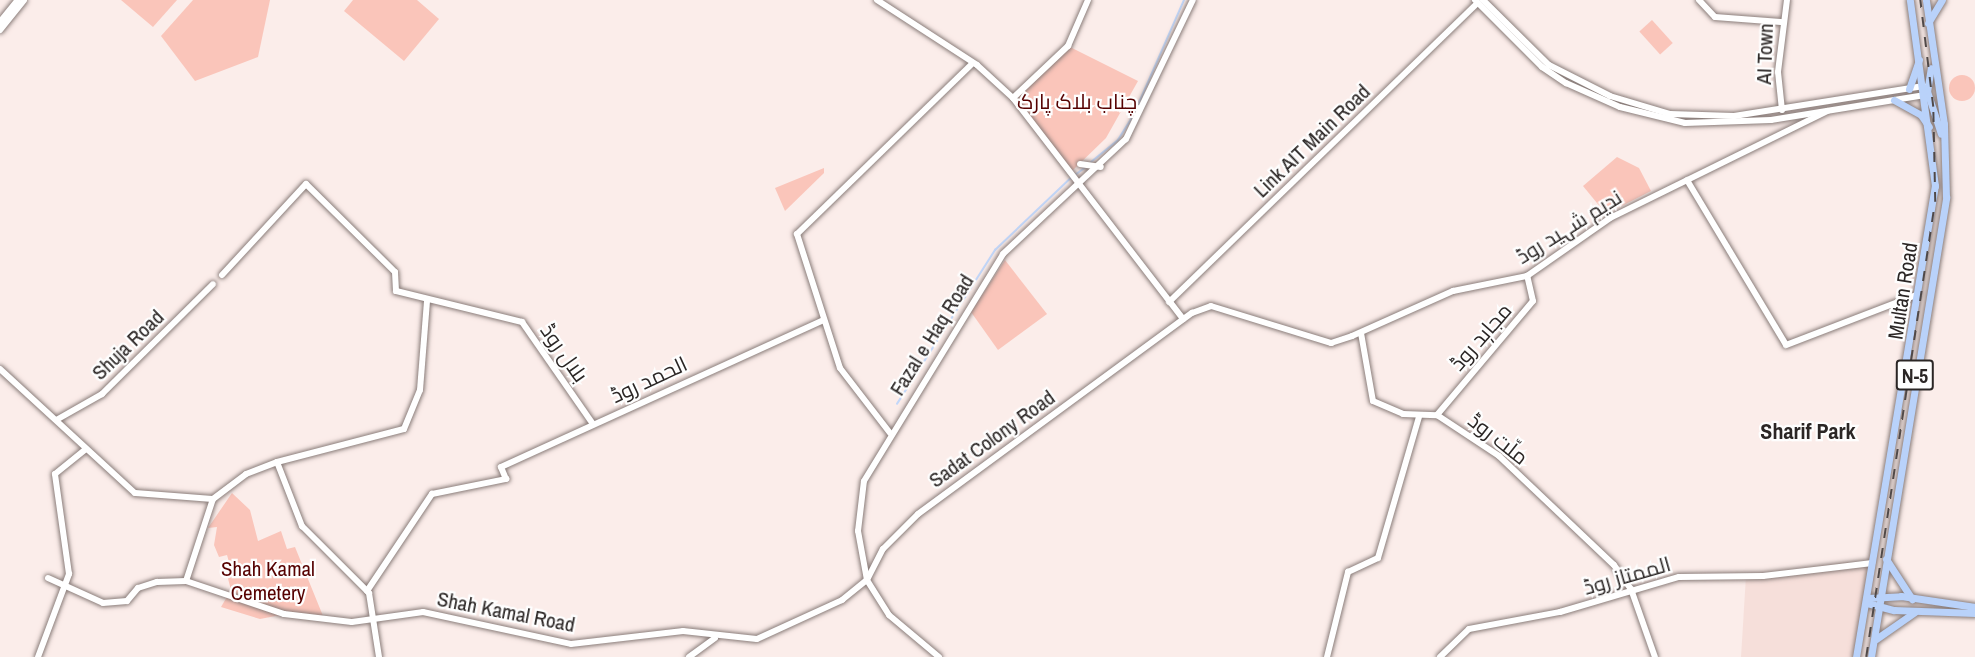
<!DOCTYPE html>
<html>
<head>
<meta charset="utf-8">
<style>
	body { margin:0 }
	#map { position:relative; width:1975px; height:657px; overflow:hidden; background:#fbedea; font-family:"Archivo Narrow",Cairo,sans-serif }
	div>[style] { position:absolute }
	.built>* { inset:0; background:#f6dfda }
	.green>* { inset:0; background:#fac5ba; transform-origin:0 0 }
	.round { border-radius:50% }
	.stream>* { height:1.5px; margin:-0.75px; padding:0 0.75px; transform-origin:0.75px; border-radius:0.75px; background:#c2d7f9 }
	.roads { filter:drop-shadow(0 0 2px #8a7d7a) drop-shadow(0 0 2px #8a7d7a) }
	.secondary>* { height:6px; margin:-3px; padding:0 3px; transform-origin:3px; border-radius:3px; background:#fff }
	.primary>* { height:7px; margin:-3.5px; padding:0 3.5px; transform-origin:3.5px; border-radius:3.5px; background:#b9d2fa }
	.rail>* { height:1.5px; margin-top:-0.75px; transform-origin:0; background:repeating-linear-gradient(90deg,#504948 0 10px,transparent 0 20px) }
	span { translate:-50% -50%; white-space:nowrap; text-align:center; line-height:1.15; -webkit-text-stroke:4.5px #fefefe; paint-order:stroke }
	.shield-label span { padding:2px 4px; background:#fefefe; border:2px solid; border-radius:4px; -webkit-text-stroke-width:0 }
	.shield-label { font-size:20px; color:#2b2625; font-weight:700 }
	.street-label { font-size:21px; color:#2b2625 }
	.park-label { font-size:21px; color:#560100 }
	.neighbourhood-label { font-size:22px; color:#2b2625; font-weight:700 }
</style>
</head>
<body>
<div id="map">
	<div class="built">
		<div style="clip-path:polygon(1847px 562px,1872px 563px,1857px 657px,1741px 657px,1746px 576px)"></div>
	</div>
	<div class="green">
		<div style="clip-path:polygon(121px 0,177px 0,153px 27px)"></div>
		<div style="clip-path:polygon(193px 0,270px 0,258px 57px,195px 81px,161px 36px)"></div>
		<div style="clip-path:polygon(353px 0,417px 0,439px 19px,404px 61px,344px 11px)"></div>
		<div style="left:1652px;top:20px;width:31px;height:17px;rotate:48deg"></div>
		<div style="clip-path:polygon(1068px 46px,1138px 81px,1106px 138px,1072px 171px,1013px 98px)"></div>
		<div class="round" style="left:1949px;top:75px;width:26px;height:26px"></div>
		<div style="clip-path:polygon(1617px 157px,1639px 168px,1651px 191px,1606px 214px,1583px 186px)"></div>
		<div style="clip-path:polygon(824px 168px,824px 173px,785px 211px,775px 188px)"></div>
		<div style="clip-path:polygon(1005px 260px,1047px 314px,998px 350px,971px 312px)"></div>
		<div style="clip-path:polygon(232px 493px,250px 510px,258px 541px,281px 531px,287px 549px,295px 547px,323px 616px,291px 613px,260px 619px,221px 607px,231px 590px,226px 571px,231px 569px,227px 555px,219px 557px,214px 545px,217px 527px,208px 528px)"></div>
	</div>
	<div class="stream">
		<div style="left:1091px;top:162px;width:35px;rotate:-39deg"></div>
		<div style="left:1118px;top:140px;width:31px;rotate:-58deg"></div>
		<div style="left:1134px;top:114px;width:124px;rotate:-66.3deg"></div>
		<div style="left:1075px;top:175px;width:14px;rotate:-36deg"></div>
		<div style="left:897px;top:404px;width:183px;rotate:-57.5deg"></div>
		<div style="left:995px;top:250px;width:105px;rotate:-43.5deg"></div>
	</div>
	<div class="roads">
		<div class="secondary">
			<div style="left:877px;top:0;width:119px;rotate:33deg"></div>
			<div style="left:977px;top:65px;width:49px;rotate:42.5deg"></div>
			<div style="left:1013px;top:98px;width:279px;rotate:52.4deg"></div>
			<div style="left:1475px;top:0;width:95px;rotate:45deg"></div>
			<div style="left:1542px;top:67px;width:29px;rotate:34deg"></div>
			<div style="left:1566px;top:83px;width:59px;rotate:24deg"></div>
			<div style="left:1620px;top:107px;width:67px;rotate:13.8deg"></div>
			<div style="left:1685px;top:123px;width:86px;rotate:-2deg"></div>
			<div style="left:1771px;top:120px;width:156px;rotate:-9.2deg"></div>
			<div style="left:1483px;top:0;width:93px;rotate:44.6deg"></div>
			<div style="left:1549px;top:65px;width:68px;rotate:26.9deg"></div>
			<div style="left:1610px;top:96px;width:63px;rotate:16.7deg"></div>
			<div style="left:1670px;top:114px;width:64px;rotate:1.8deg"></div>
			<div style="left:1734px;top:116px;width:192px;rotate:-9deg"></div>
			<div style="left:1699px;top:0;width:23px;rotate:47deg"></div>
			<div style="left:1715px;top:17px;width:66px;rotate:4.3deg"></div>
			<div style="left:0;top:22px;width:28px;rotate:-51deg"></div>
			<div style="left:0;top:30px;width:38px;rotate:-51deg"></div>
			<div style="left:1013px;top:98px;width:76px;rotate:-43.4deg"></div>
			<div style="left:1068px;top:46px;width:50px;rotate:-66.5deg"></div>
			<div style="left:1782px;top:110px;width:38px;rotate:-96deg"></div>
			<div style="left:1778px;top:72px;width:73px;rotate:-82.9deg"></div>
			<div style="left:1080px;top:164px;width:21px;rotate:8deg"></div>
			<div style="left:1687px;top:180px;width:192px;rotate:59deg"></div>
			<div style="left:1786px;top:345px;width:142px;rotate:-21deg"></div>
			<div style="left:222px;top:275px;width:124px;rotate:-47.3deg"></div>
			<div style="left:306px;top:184px;width:125px;rotate:44.7deg"></div>
			<div style="left:395px;top:272px;width:19px;rotate:87deg"></div>
			<div style="left:396px;top:291px;width:130px;rotate:13.8deg"></div>
			<div style="left:522px;top:322px;width:124px;rotate:55.2deg"></div>
			<div style="left:1169px;top:302px;width:430px;rotate:-44.1deg"></div>
			<div style="left:1361px;top:333px;width:69px;rotate:80deg"></div>
			<div style="left:1373px;top:401px;width:33px;rotate:23deg"></div>
			<div style="left:1403px;top:414px;width:34px;rotate:2deg"></div>
			<div style="left:1437px;top:415px;width:74px;rotate:33.5deg"></div>
			<div style="left:1499px;top:456px;width:158px;rotate:43.5deg"></div>
			<div style="left:1614px;top:565px;width:29px;rotate:55deg"></div>
			<div style="left:1631px;top:589px;width:72px;rotate:70.6deg"></div>
			<div style="left:0;top:369px;width:183px;rotate:42.6deg"></div>
			<div style="left:135px;top:493px;width:78px;rotate:4.4deg"></div>
			<div style="left:1437px;top:415px;width:149px;rotate:-49.9deg"></div>
			<div style="left:1533px;top:301px;width:26px;rotate:-103deg"></div>
			<div style="left:58px;top:419px;width:51px;rotate:-29.6deg"></div>
			<div style="left:102px;top:394px;width:156px;rotate:-44.7deg"></div>
			<div style="left:890px;top:433px;width:82px;rotate:-127.6deg"></div>
			<div style="left:840px;top:368px;width:141px;rotate:-107.8deg"></div>
			<div style="left:797px;top:234px;width:245px;rotate:-44.2deg"></div>
			<div style="left:277px;top:462px;width:131px;rotate:-14.6deg"></div>
			<div style="left:404px;top:429px;width:42px;rotate:-67.7deg"></div>
			<div style="left:420px;top:390px;width:89px;rotate:-85.5deg"></div>
			<div style="left:48px;top:578px;width:60px;rotate:24.4deg"></div>
			<div style="left:103px;top:603px;width:24px;rotate:-5deg"></div>
			<div style="left:127px;top:601px;width:17px;rotate:-50deg"></div>
			<div style="left:138px;top:588px;width:20px;rotate:-18deg"></div>
			<div style="left:157px;top:582px;width:29px;rotate:-2deg"></div>
			<div style="left:186px;top:581px;width:103px;rotate:18.6deg"></div>
			<div style="left:284px;top:614px;width:68px;rotate:6.7deg"></div>
			<div style="left:352px;top:622px;width:72px;rotate:-8deg"></div>
			<div style="left:423px;top:612px;width:151px;rotate:12.2deg"></div>
			<div style="left:571px;top:644px;width:113px;rotate:-6.6deg"></div>
			<div style="left:683px;top:631px;width:74px;rotate:6.2deg"></div>
			<div style="left:757px;top:639px;width:94px;rotate:-24.6deg"></div>
			<div style="left:842px;top:600px;width:32px;rotate:-39deg"></div>
			<div style="left:867px;top:580px;width:35px;rotate:-63deg"></div>
			<div style="left:883px;top:549px;width:49px;rotate:-45deg"></div>
			<div style="left:918px;top:514px;width:340px;rotate:-36.3deg"></div>
			<div style="left:1192px;top:313px;width:20px;rotate:-20deg"></div>
			<div style="left:1211px;top:306px;width:126px;rotate:17.1deg"></div>
			<div style="left:1331px;top:343px;width:22px;rotate:-18deg"></div>
			<div style="left:1352px;top:336px;width:111px;rotate:-24deg"></div>
			<div style="left:1453px;top:291px;width:76px;rotate:-11.5deg"></div>
			<div style="left:1527px;top:276px;width:101px;rotate:-34.9deg"></div>
			<div style="left:1610px;top:218px;width:242px;rotate:-26.2deg"></div>
			<div style="left:186px;top:581px;width:86px;rotate:-71.8deg"></div>
			<div style="left:213px;top:499px;width:41px;rotate:-37.1deg"></div>
			<div style="left:246px;top:474px;width:33px;rotate:-21deg"></div>
			<div style="left:277px;top:462px;width:69px;rotate:68.7deg"></div>
			<div style="left:302px;top:526px;width:95px;rotate:45deg"></div>
			<div style="left:369px;top:593px;width:65px;rotate:81.1deg"></div>
			<div style="left:367px;top:591px;width:117px;rotate:-56.2deg"></div>
			<div style="left:432px;top:494px;width:76px;rotate:-11.5deg"></div>
			<div style="left:506px;top:479px;width:13px;rotate:-113deg"></div>
			<div style="left:501px;top:467px;width:354px;rotate:-24.5deg"></div>
			<div style="left:38px;top:657px;width:89px;rotate:-69.5deg"></div>
			<div style="left:69px;top:574px;width:101px;rotate:-98deg"></div>
			<div style="left:55px;top:474px;width:40px;rotate:-39deg"></div>
			<div style="left:689px;top:657px;width:32px;rotate:-36deg"></div>
			<div style="left:939px;top:657px;width:65px;rotate:-140deg"></div>
			<div style="left:889px;top:615px;width:41px;rotate:-122.2deg"></div>
			<div style="left:867px;top:580px;width:50px;rotate:-100.4deg"></div>
			<div style="left:858px;top:531px;width:50px;rotate:-83.2deg"></div>
			<div style="left:864px;top:481px;width:266px;rotate:-58.5deg"></div>
			<div style="left:1003px;top:254px;width:168px;rotate:-43.1deg"></div>
			<div style="left:1126px;top:139px;width:154px;rotate:-64.3deg"></div>
			<div style="left:1327px;top:657px;width:88px;rotate:-76.1deg"></div>
			<div style="left:1348px;top:572px;width:33px;rotate:-25deg"></div>
			<div style="left:1378px;top:558px;width:147px;rotate:-73.8deg"></div>
			<div style="left:1440px;top:657px;width:40px;rotate:-44deg"></div>
			<div style="left:1469px;top:629px;width:93px;rotate:-10.6deg"></div>
			<div style="left:1560px;top:612px;width:124px;rotate:-16.4deg"></div>
			<div style="left:1679px;top:577px;width:84px;rotate:-0.7deg"></div>
			<div style="left:1763px;top:576px;width:110px;rotate:-6.8deg"></div>
		</div>
		<div class="primary">
			<div style="left:1928px;top:23px;width:27px;rotate:-59deg"></div>
			<div style="left:1926px;top:88px;width:48px;rotate:71.9deg"></div>
			<div style="left:1909px;top:89px;width:31px;rotate:-71deg"></div>
			<div style="left:1927px;top:92px;width:24px;rotate:-81deg"></div>
			<div style="left:1894px;top:100px;width:31px;rotate:29deg"></div>
			<div style="left:1921px;top:115px;width:14px;rotate:56deg"></div>
			<div style="left:1886px;top:559px;width:48px;rotate:57deg"></div>
			<div style="left:1868px;top:598px;width:33px;rotate:-3deg"></div>
			<div style="left:1901px;top:596px;width:75px;rotate:8.5deg"></div>
			<div style="left:1867px;top:603px;width:28px;rotate:15deg"></div>
			<div style="left:1894px;top:610px;width:81px;rotate:2.1deg"></div>
			<div style="left:1876px;top:639px;width:47px;rotate:-34.7deg"></div>
			<div style="left:1856px;top:657px;width:478px;rotate:-80.5deg"></div>
			<div style="left:1935px;top:186px;width:188px;rotate:-97.7deg"></div>
			<div style="left:1871px;top:657px;width:466px;rotate:-80.7deg"></div>
			<div style="left:1946px;top:197px;width:73px;rotate:-91.6deg"></div>
			<div style="left:1944px;top:124px;width:125px;rotate:-98.3deg"></div>
		</div>
	</div>
	<div class="rail">
		<div style="left:1866px;top:657px;width:460px;rotate:-81.4deg"></div>
		<div style="left:1935px;top:202px;width:95px;rotate:-91.2deg"></div>
		<div style="left:1933px;top:107px;width:108px;rotate:-96.9deg"></div>
	</div>
	<div class="shield-label">
		<span style="left:1915px;top:375px">N-5</span>
	</div>
	<div class="street-label">
		<span style="left:1765px;top:54px;rotate:-88deg">AI Town</span>
		<span style="left:1312px;top:141px;rotate:-44deg">Link AIT Main Road</span>
		<span style="left:1569px;top:227px;rotate:-32deg">ندیم شہید روڈ</span>
		<span style="left:1903px;top:291px;rotate:-81deg">Multan Road</span>
		<span style="left:932px;top:335px;rotate:-58deg">Fazal e Haq Road</span>
		<span style="left:1481px;top:337px;rotate:-49deg">مجاہد روڈ</span>
		<span style="left:128px;top:345px;rotate:-44deg">Shuja Road</span>
		<span style="left:564px;top:353px;rotate:55deg">بلال روڈ</span>
		<span style="left:649px;top:380px;rotate:-25deg">الحمد روڈ</span>
		<span style="left:992px;top:439px;rotate:-36deg">Sadat Colony Road</span>
		<span style="left:1498px;top:439px;rotate:38deg">ملّت روڈ</span>
		<span style="left:1627px;top:576px;rotate:-16deg">الممتاز روڈ</span>
		<span style="left:506px;top:612px;rotate:11deg">Shah Kamal Road</span>
	</div>
	<div class="park-label">
		<span style="left:1077px;top:102px">چناب بلاک پارک</span>
		<span style="left:268px;top:581px">Shah Kamal<br>Cemetery</span>
	</div>
	<div class="neighbourhood-label">
		<span style="left:1808px;top:432px">Sharif Park</span>
	</div>
</div>
</body>
</html>
